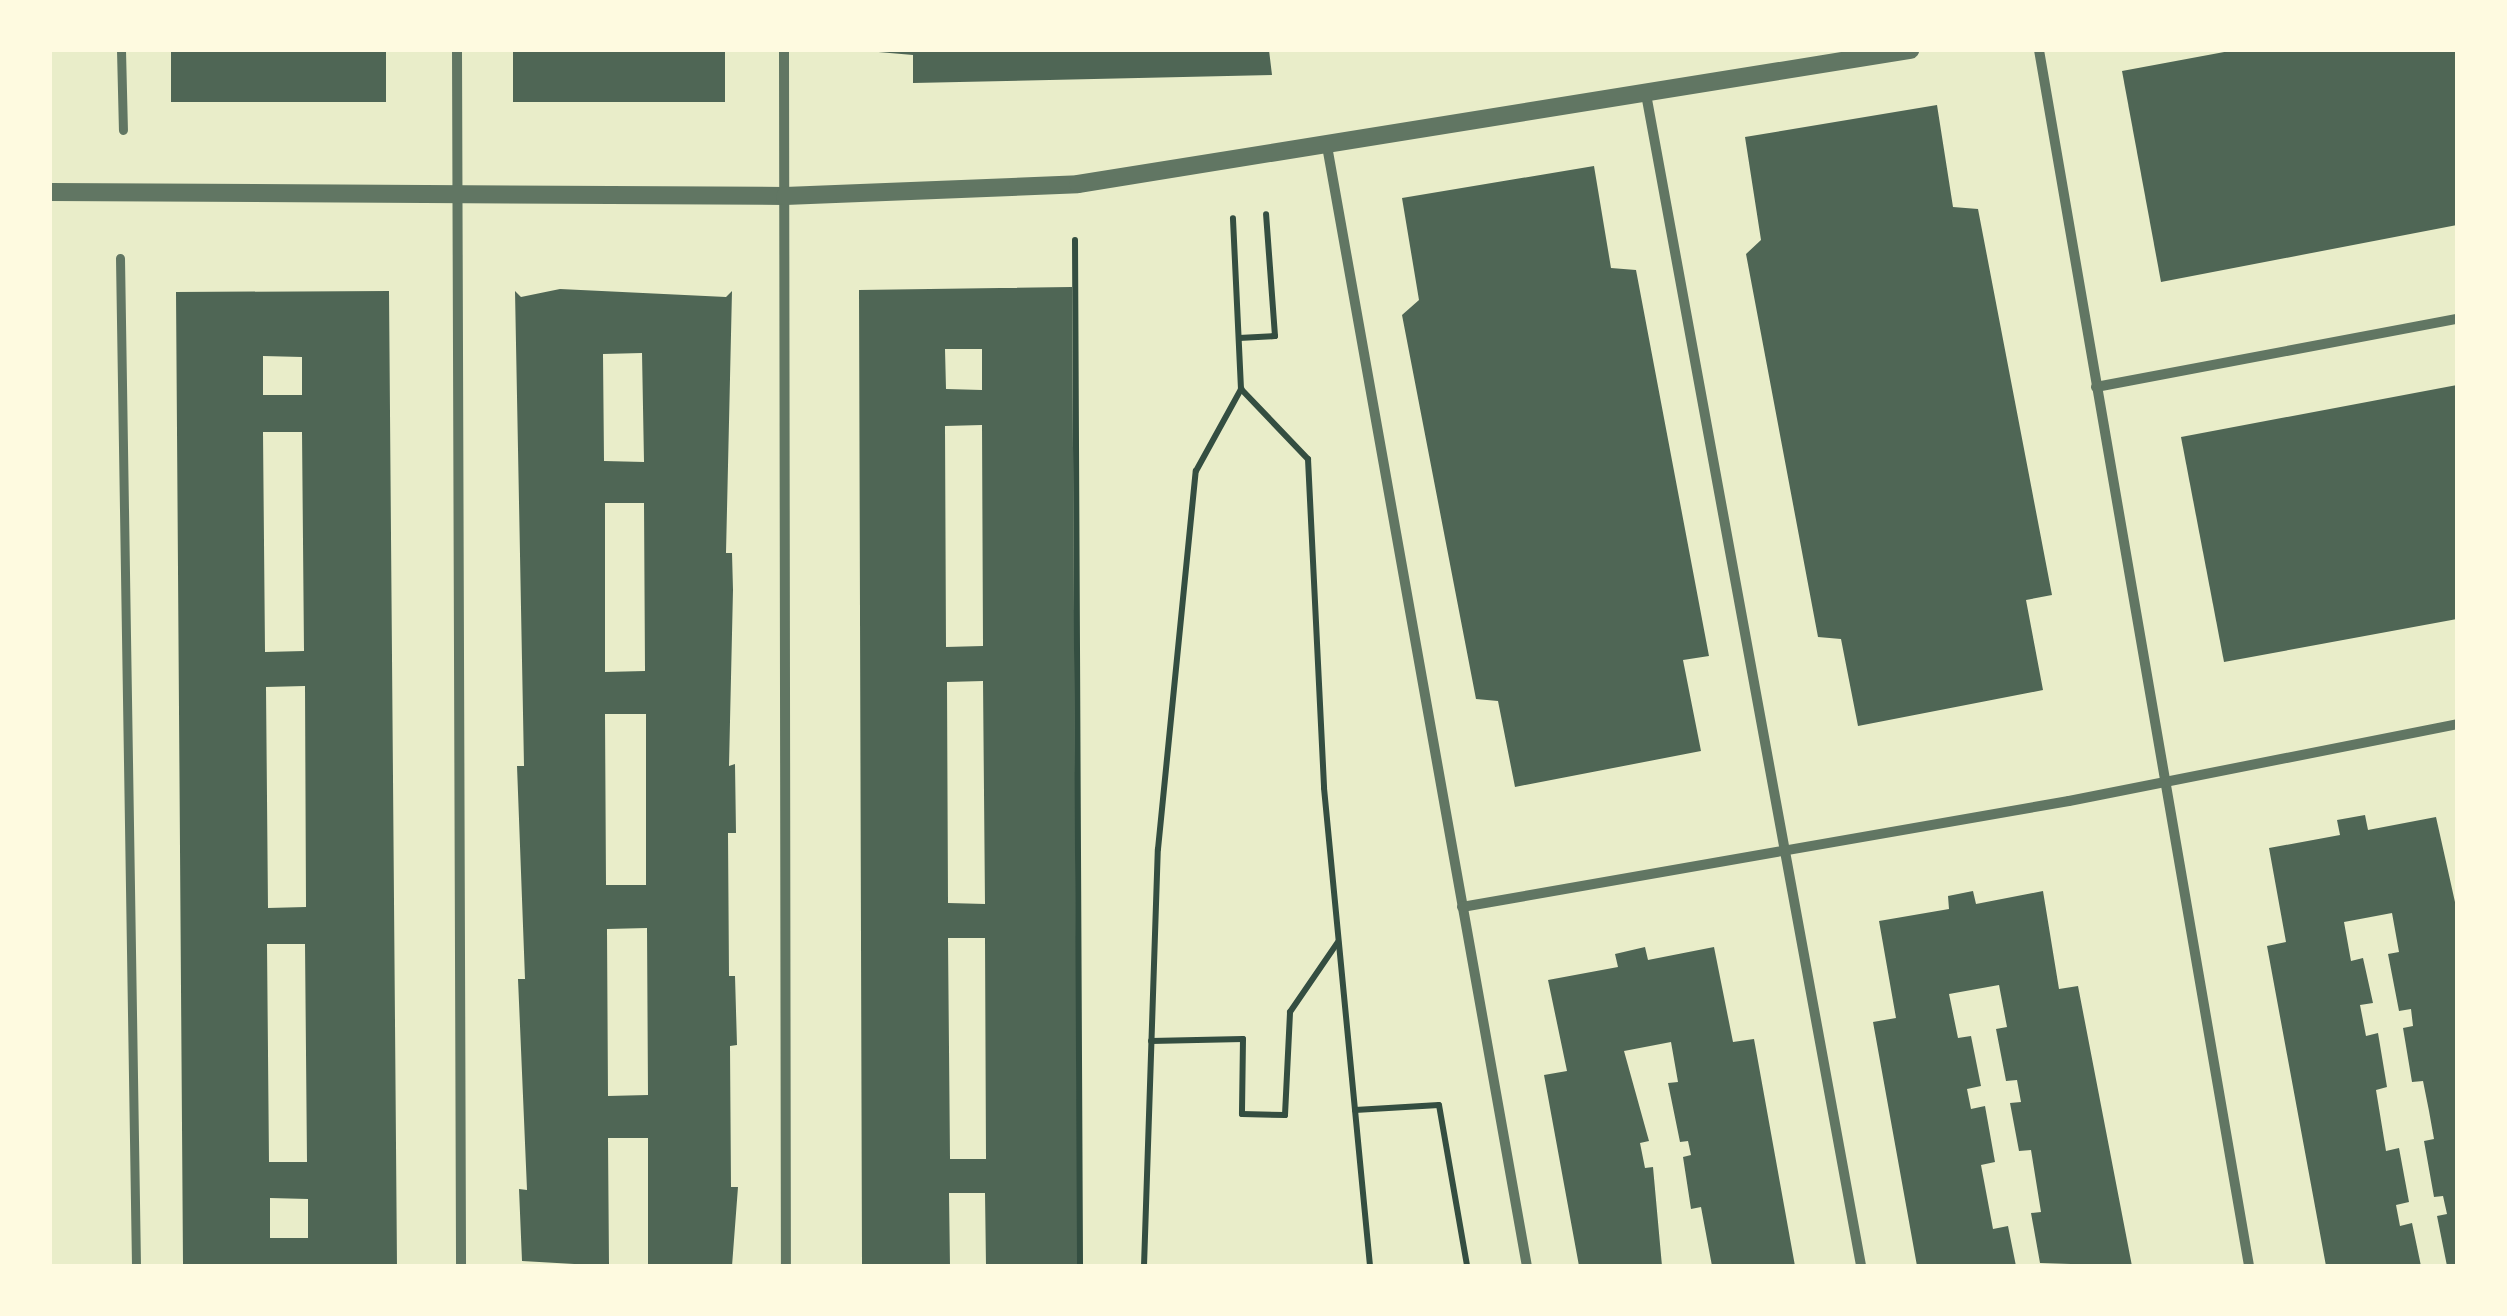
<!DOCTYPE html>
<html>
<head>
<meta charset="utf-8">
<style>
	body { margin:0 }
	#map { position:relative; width:2507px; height:1316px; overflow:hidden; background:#e9edc9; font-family:"Archivo Narrow",sans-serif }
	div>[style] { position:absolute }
	.building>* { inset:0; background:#4f6655; transform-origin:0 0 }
	.path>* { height:6px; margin:-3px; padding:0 3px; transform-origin:3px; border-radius:3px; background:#344e41 }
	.pedestrian>* { height:9px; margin:-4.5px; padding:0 4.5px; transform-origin:4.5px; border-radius:4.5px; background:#617663 }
	.minor>* { height:10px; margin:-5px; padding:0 5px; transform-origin:5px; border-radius:5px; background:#617663 }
	.tertiary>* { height:18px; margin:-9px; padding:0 9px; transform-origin:9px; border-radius:9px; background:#617663 }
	span { translate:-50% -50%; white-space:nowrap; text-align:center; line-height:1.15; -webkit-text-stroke:10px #fefae0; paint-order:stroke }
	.frame { position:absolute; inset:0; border:52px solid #fefae0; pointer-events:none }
</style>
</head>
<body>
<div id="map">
	<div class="building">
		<div style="left:171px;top:50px;width:215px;height:52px"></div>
		<div style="left:513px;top:50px;width:212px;height:52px"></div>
		<div style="clip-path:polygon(855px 50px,1269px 50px,1272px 75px,913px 83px,913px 55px)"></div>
		<div style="clip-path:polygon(2235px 50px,2457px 50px,2457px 225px,2161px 282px,2122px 71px)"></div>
		<div style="clip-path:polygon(1937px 105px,1953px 207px,1978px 209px,2052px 595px,2026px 600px,2043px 690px,1858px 726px,1841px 639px,1818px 637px,1746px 254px,1761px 240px,1745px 137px)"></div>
		<div style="clip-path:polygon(1594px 166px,1611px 268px,1636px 270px,1709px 656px,1683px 660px,1701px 751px,1515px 787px,1498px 701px,1476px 699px,1402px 315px,1419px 300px,1402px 198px)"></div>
		<div style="clip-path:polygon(evenodd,1072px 287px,1078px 1266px,986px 1266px,985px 1193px,949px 1193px,950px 1266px,862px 1266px,859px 290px,1072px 287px,945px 349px,982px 349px,982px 390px,946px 389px,945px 349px,1072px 287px,982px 425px,983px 646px,946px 647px,945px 426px,982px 425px,1072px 287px,983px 681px,985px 904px,948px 903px,947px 682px,983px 681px,1072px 287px,948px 938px,985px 938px,986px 1159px,950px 1159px,948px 938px)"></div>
		<div style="clip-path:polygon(evenodd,560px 289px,726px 297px,732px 291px,726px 553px,732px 553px,733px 590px,729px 766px,735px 764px,736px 833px,728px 833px,729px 976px,735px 976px,737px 1045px,730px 1046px,731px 1187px,738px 1187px,732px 1266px,648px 1266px,648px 1138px,608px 1138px,609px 1266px,522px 1261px,519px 1189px,527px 1190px,518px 979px,525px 979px,517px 766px,524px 766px,515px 291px,521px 297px,560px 289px,642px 353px,644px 462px,604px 461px,603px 354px,642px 353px,560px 289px,605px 503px,644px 503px,645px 671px,605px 672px,605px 503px,560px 289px,605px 714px,646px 714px,646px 885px,606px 885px,605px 714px,560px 289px,647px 928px,648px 1095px,608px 1096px,607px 929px,647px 928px)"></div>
		<div style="clip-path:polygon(evenodd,389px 291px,397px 1266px,183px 1266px,176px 292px,389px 291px,263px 356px,302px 357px,302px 395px,263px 395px,263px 356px,389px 291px,263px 432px,302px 432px,304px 651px,265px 652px,263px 432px,389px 291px,305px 686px,306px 907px,268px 908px,266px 687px,305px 686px,389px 291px,267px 944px,305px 944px,307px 1162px,269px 1162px,267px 944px,389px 291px,270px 1198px,308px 1199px,308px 1238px,270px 1238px,270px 1198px)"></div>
		<div style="clip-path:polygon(2457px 385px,2457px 619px,2224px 662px,2181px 437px)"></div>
		<div style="clip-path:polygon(2365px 815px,2368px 830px,2436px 817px,2457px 911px,2457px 1266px,2447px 1266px,2437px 1216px,2447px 1214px,2443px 1196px,2434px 1197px,2424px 1141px,2434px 1139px,2429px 1111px,2423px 1081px,2412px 1082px,2403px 1028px,2413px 1026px,2411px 1009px,2399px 1011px,2388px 954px,2399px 952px,2392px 913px,2344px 922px,2351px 961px,2363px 958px,2373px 1003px,2360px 1005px,2366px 1036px,2378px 1033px,2387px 1087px,2376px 1090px,2386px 1151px,2399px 1148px,2409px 1202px,2396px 1205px,2400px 1226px,2412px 1223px,2421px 1266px,2326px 1266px,2267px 946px,2286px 942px,2269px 848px,2340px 835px,2337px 820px)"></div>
		<div style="clip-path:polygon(1973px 891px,1976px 904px,2043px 891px,2059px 989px,2078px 986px,2132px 1266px,2040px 1263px,2031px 1213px,2041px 1212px,2031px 1150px,2019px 1151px,2010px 1103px,2021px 1102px,2017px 1080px,2006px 1081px,1996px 1029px,2007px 1027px,1999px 985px,1949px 994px,1958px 1038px,1971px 1036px,1981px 1086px,1967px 1089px,1971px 1109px,1985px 1106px,1995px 1162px,1981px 1165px,1993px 1229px,2008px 1226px,2016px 1266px,1917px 1266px,1873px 1022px,1896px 1018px,1879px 921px,1949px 909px,1948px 896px)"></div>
		<div style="clip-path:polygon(1645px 947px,1648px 960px,1714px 947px,1733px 1042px,1754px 1039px,1795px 1266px,1712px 1266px,1701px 1207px,1691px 1209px,1683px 1157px,1691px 1155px,1688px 1141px,1680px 1142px,1668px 1083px,1678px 1082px,1671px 1042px,1624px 1051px,1649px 1141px,1640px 1143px,1645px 1168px,1653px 1167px,1662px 1266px,1579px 1266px,1544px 1075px,1567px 1071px,1548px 980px,1618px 967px,1615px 954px)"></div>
	</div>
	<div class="path">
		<div style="left:1075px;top:240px;width:1026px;rotate:89.72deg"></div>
		<div style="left:1239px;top:338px;width:36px;rotate:-3deg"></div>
		<div style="left:1275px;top:336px;width:122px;rotate:-94.2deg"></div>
		<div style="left:1241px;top:389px;width:97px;rotate:46.3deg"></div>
		<div style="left:1308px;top:459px;width:329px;rotate:87.2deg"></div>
		<div style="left:1324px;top:788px;width:480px;rotate:84.5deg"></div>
		<div style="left:1151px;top:1041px;width:92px;rotate:-1.2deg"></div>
		<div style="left:1243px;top:1039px;width:75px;rotate:90.8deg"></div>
		<div style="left:1242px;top:1114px;width:43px;rotate:1.3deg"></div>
		<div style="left:1285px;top:1115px;width:103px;rotate:-87.2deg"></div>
		<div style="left:1290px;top:1012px;width:85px;rotate:-55.6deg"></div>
		<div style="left:1355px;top:1110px;width:84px;rotate:-3.4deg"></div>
		<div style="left:1439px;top:1105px;width:163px;rotate:80.1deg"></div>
		<div style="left:1144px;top:1266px;width:417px;rotate:-88.1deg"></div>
		<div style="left:1158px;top:849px;width:380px;rotate:-84.3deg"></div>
		<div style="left:1196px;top:471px;width:94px;rotate:-61.2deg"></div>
		<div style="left:1241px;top:389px;width:171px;rotate:-92.7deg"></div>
	</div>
	<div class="pedestrian">
		<div style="left:121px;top:50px;width:80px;rotate:88.6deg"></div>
		<div style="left:120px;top:258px;width:1008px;rotate:89.09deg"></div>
	</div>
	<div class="minor">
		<div style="left:457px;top:50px;width:1216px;rotate:89.81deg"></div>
		<div style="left:784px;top:50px;width:1216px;rotate:89.91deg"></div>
		<div style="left:2039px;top:50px;width:1234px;rotate:80.2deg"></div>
		<div style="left:1646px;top:94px;width:1192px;rotate:79.6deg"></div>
		<div style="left:1327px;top:146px;width:1138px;rotate:79.88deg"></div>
		<div style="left:2096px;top:387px;width:367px;rotate:-10.7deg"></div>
		<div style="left:1462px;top:907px;width:616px;rotate:-9.91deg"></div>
		<div style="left:2069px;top:801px;width:396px;rotate:-11.2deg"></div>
	</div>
	<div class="tertiary">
		<div style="left:50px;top:192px;width:735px;rotate:0.31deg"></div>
		<div style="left:785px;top:196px;width:293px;rotate:-2.3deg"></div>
		<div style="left:1078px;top:184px;width:843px;rotate:-9.15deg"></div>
	</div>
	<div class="frame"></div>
</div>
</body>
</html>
